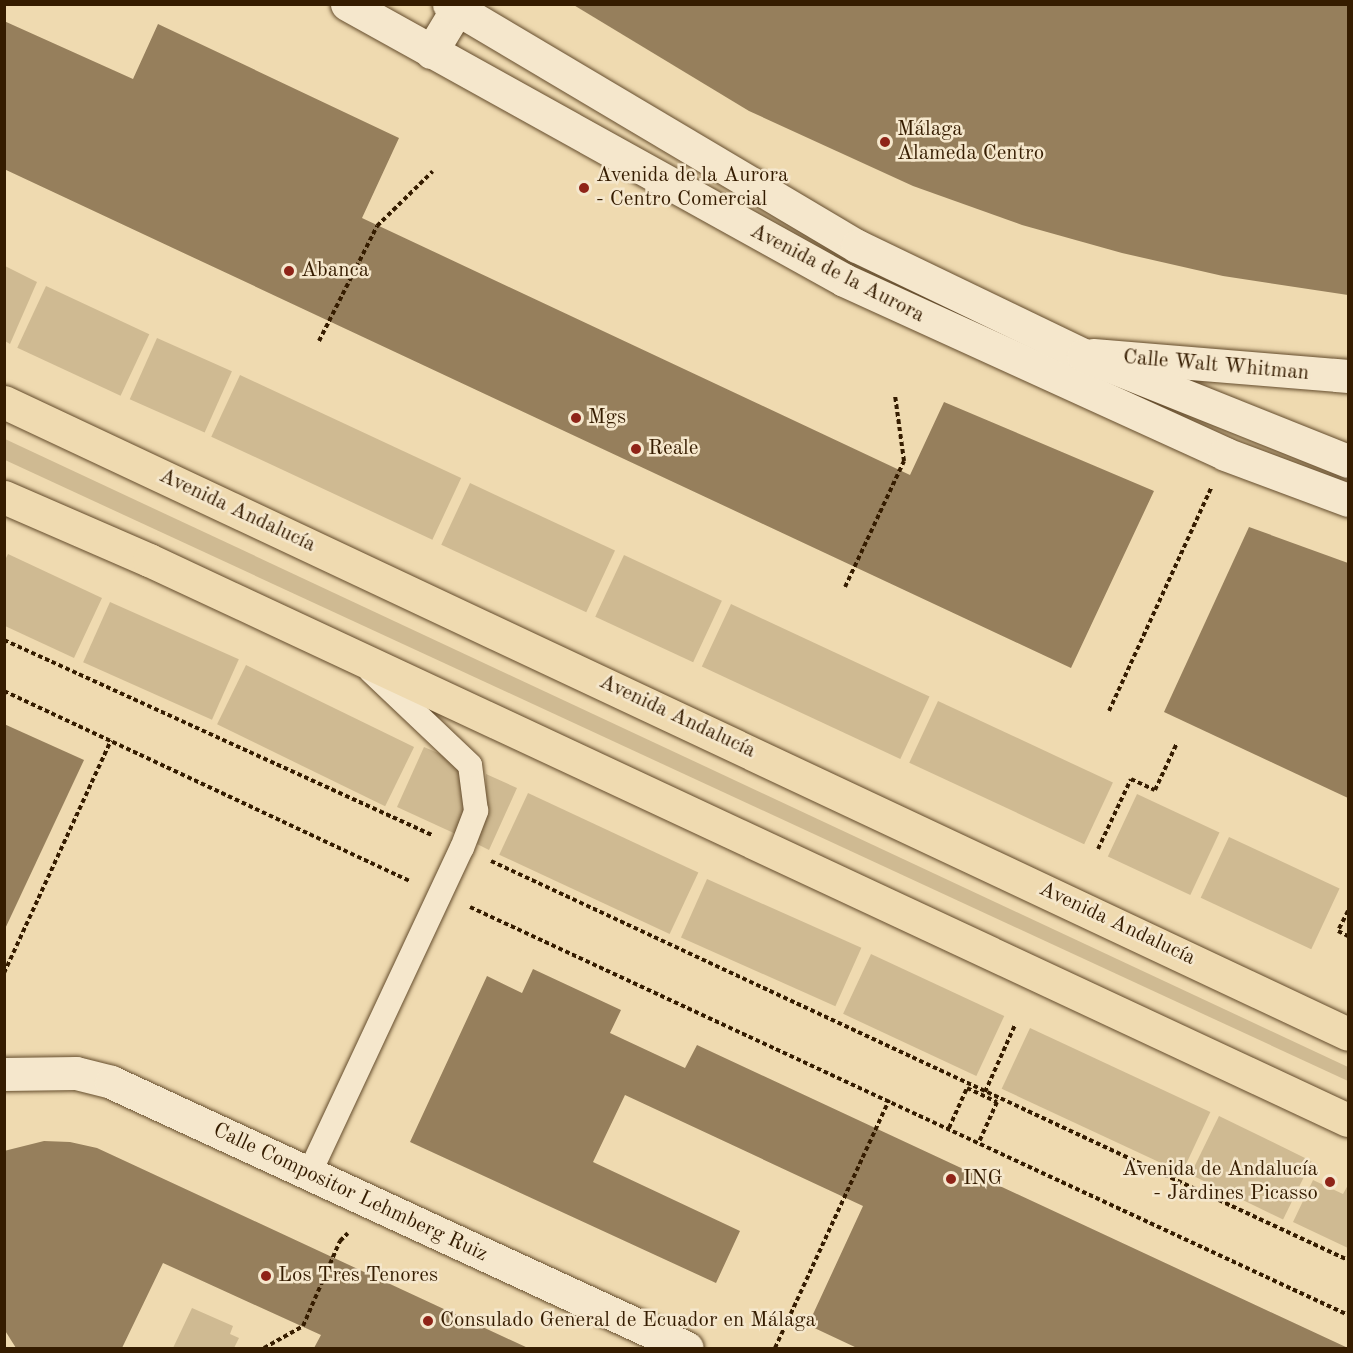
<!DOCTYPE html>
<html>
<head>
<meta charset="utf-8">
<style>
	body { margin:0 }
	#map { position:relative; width:1353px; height:1353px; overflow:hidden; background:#efdab0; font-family:"Old Standard TT",serif }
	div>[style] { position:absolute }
	.green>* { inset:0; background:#cfba92; transform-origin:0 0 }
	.building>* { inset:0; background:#967f5c }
	.path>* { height:4px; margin-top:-2px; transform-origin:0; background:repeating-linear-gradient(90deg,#351c00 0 4.5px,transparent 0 7.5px) }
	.roads { filter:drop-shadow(0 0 2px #644c2c) drop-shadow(0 0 2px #644c2c) }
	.lane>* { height:24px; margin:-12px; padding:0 12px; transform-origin:12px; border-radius:12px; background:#f5e7cc }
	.street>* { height:33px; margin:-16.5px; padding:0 16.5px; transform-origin:16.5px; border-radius:16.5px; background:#f5e7cc }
	.secondary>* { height:33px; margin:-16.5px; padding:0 16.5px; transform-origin:16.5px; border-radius:16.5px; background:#f5e7cc }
	.primary>* { height:33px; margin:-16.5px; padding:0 16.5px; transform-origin:16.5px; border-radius:16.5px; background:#efdab0 }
	.dots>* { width:16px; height:16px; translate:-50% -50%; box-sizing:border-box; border:3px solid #f5e7cc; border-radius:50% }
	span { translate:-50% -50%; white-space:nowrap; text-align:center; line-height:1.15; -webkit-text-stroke:5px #f5e7cc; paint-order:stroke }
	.poi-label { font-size:21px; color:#351c00 }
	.left { translate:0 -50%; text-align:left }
	.right { translate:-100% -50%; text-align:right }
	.street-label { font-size:21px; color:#351c00 }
	.frame { position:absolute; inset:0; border:6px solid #351c00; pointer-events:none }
</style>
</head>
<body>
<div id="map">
	<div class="green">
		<div style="clip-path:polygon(5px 266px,37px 282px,10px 344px,5px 341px)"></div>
		<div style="left:46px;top:286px;width:114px;height:68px;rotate:25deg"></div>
		<div style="left:157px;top:338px;width:82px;height:67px;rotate:24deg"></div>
		<div style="left:240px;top:375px;width:244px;height:68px;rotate:25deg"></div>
		<div style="clip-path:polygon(5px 439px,1348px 1067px,1348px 1081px,5px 460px)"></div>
		<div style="left:470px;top:483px;width:160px;height:68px;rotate:25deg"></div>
		<div style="clip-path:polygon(8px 554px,102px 598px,74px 658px,5px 626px,4px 562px)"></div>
		<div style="left:624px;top:555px;width:108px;height:68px;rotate:25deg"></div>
		<div style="left:110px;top:602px;width:141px;height:66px;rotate:24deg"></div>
		<div style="left:731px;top:604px;width:219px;height:69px;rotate:25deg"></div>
		<div style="left:246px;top:665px;width:187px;height:66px;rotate:26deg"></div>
		<div style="left:938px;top:701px;width:193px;height:68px;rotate:25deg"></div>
		<div style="clip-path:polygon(424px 747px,452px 759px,463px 776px,467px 800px,458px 835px,397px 807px)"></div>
		<div style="clip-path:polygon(486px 774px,517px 788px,489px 850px,477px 844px,485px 819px)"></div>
		<div style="left:528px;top:793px;width:188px;height:68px;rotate:25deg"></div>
		<div style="left:1137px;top:794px;width:91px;height:69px;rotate:25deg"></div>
		<div style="left:1229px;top:837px;width:122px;height:67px;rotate:25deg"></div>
		<div style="left:707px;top:879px;width:169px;height:64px;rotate:24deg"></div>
		<div style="left:871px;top:954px;width:147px;height:66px;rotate:25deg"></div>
		<div style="left:1030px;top:1028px;width:199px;height:67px;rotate:25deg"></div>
		<div style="left:1219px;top:1116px;width:103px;height:65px;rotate:26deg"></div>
		<div style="clip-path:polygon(1313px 1180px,1343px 1194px,1348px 1185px,1348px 1248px,1293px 1222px)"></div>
		<div style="clip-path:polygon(192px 1308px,233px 1326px,230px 1334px,239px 1338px,234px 1348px,173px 1348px)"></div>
	</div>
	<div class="building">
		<div style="clip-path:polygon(572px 4px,1348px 4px,1348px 295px,1223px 276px,1122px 253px,1022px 225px,913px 186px,749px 111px)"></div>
		<div style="clip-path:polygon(4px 21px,133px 79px,158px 24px,399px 138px,362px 218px,910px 475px,944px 402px,1154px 491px,1071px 668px,4px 169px)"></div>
		<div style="clip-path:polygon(1249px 527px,1348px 563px,1348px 798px,1164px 712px)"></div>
		<div style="clip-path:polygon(4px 724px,84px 760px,4px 931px)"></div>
		<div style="clip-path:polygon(533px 969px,621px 1010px,610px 1033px,685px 1068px,697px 1045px,1348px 1348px,857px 1348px,808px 1325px,863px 1206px,625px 1095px,593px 1162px,740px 1231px,716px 1283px,410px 1142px,487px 976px,522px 993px)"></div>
		<div style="clip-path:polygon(44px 1141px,70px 1142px,97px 1148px,528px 1348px,314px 1348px,321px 1335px,163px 1263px,122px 1348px,16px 1348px,4px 1329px,4px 1151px)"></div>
	</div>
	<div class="path">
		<div style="left:319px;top:341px;width:129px;rotate:-63.2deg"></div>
		<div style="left:377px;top:226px;width:78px;rotate:-44.5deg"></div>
		<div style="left:845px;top:587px;width:139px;rotate:-64.9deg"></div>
		<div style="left:904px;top:461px;width:67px;rotate:-97.8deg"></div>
		<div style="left:4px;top:640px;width:470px;rotate:24.5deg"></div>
		<div style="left:4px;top:691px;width:448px;rotate:25.1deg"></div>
		<div style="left:1109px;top:711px;width:245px;rotate:-65.4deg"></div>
		<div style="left:1098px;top:849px;width:77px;rotate:-64.8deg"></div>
		<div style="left:1131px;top:779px;width:26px;rotate:25deg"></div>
		<div style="left:1155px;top:790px;width:52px;rotate:-64.9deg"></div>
		<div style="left:491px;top:861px;width:945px;rotate:24.97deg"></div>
		<div style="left:470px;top:907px;width:968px;rotate:24.92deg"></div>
		<div style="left:1348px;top:911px;width:22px;rotate:117deg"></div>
		<div style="left:1338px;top:931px;width:11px;rotate:27deg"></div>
		<div style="left:4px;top:973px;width:256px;rotate:-65.3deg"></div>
		<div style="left:985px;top:1092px;width:73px;rotate:-65.9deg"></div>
		<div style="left:949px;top:1128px;width:44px;rotate:-65.8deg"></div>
		<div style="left:967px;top:1088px;width:33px;rotate:25deg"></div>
		<div style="left:997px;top:1102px;width:44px;rotate:114.2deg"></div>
		<div style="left:264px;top:1348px;width:45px;rotate:-29.4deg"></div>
		<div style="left:303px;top:1326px;width:93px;rotate:-66.5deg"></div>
		<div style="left:340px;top:1241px;width:11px;rotate:-45deg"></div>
		<div style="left:775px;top:1348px;width:273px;rotate:-65.3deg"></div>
	</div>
	<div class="roads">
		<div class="lane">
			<div style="left:309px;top:1174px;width:360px;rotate:-64.9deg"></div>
			<div style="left:462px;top:848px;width:40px;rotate:-69deg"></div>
			<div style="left:476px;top:811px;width:46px;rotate:-97.4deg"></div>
			<div style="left:470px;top:765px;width:137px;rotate:-136.5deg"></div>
		</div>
		<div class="street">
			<div style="left:431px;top:52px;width:56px;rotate:-58.9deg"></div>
			<div style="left:1093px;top:355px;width:256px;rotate:4.7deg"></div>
			<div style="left:4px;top:1074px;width:72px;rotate:-0.8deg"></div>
			<div style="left:76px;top:1073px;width:36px;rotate:14deg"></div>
			<div style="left:111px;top:1082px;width:634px;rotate:24.79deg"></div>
		</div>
		<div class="secondary">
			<div style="left:347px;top:4px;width:568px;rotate:29.04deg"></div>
			<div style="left:844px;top:280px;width:419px;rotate:24.5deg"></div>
			<div style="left:1225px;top:454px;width:131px;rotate:20.5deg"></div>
			<div style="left:449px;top:4px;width:474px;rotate:30.7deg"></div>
			<div style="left:857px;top:246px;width:251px;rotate:25.7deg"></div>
			<div style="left:1083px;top:355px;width:285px;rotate:21.8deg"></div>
		</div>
		<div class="primary">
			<div style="left:4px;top:402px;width:1485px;rotate:25.18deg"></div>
			<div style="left:4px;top:497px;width:158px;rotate:23.5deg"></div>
			<div style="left:149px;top:560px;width:1323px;rotate:25.04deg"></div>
		</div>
	</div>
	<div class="dots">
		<div style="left:885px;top:142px;background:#8f2418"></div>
		<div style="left:584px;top:188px;background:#8f2418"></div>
		<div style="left:289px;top:271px;background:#8f2418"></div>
		<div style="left:576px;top:418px;background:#8f2418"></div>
		<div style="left:636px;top:449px;background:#8f2418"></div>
		<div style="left:951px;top:1179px;background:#8f2418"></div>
		<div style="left:1330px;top:1182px;background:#8f2418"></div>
		<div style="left:266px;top:1276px;background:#8f2418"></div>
		<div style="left:428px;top:1321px;background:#8f2418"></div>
	</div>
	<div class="poi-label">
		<span class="left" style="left:897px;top:142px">Málaga<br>Alameda Centro</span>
		<span class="left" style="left:596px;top:188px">Avenida de la Aurora<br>- Centro Comercial</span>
		<span class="left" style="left:301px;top:271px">Abanca</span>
		<span class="left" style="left:588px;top:418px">Mgs</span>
		<span class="left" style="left:648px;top:449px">Reale</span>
		<span class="right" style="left:1318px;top:1182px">Avenida de Andalucía<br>- Jardines Picasso</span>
		<span class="left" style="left:963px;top:1179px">ING</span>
		<span class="left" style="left:278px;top:1276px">Los Tres Tenores</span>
		<span class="left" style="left:440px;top:1321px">Consulado General de Ecuador en Málaga</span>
	</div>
	<div class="street-label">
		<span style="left:837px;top:274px;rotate:27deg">Avenida de la Aurora</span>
		<span style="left:1216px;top:366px;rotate:5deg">Calle Walt Whitman</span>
		<span style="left:237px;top:511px;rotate:25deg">Avenida Andalucía</span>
		<span style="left:677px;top:717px;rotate:25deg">Avenida Andalucía</span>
		<span style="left:1117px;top:924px;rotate:25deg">Avenida Andalucía</span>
		<span style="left:350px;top:1193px;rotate:25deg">Calle Compositor Lehmberg Ruiz</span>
	</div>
	<div class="frame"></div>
</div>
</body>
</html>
